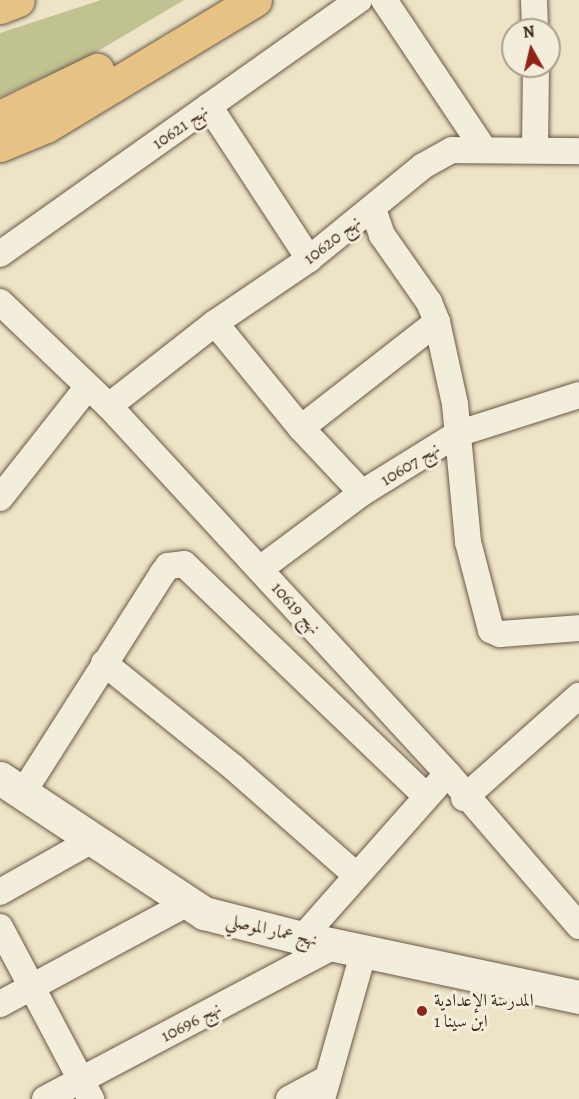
<!DOCTYPE html>
<html>
<head>
<meta charset="utf-8">
<style>
	body { margin:0 }
	#map { position:relative; width:579px; height:1099px; overflow:hidden; background:#ede4c7; font-family:Alegreya,Amiri,serif }
	div>[style] { position:absolute }
	.green>* { inset:0; background:#c0c291 }
	.roads { filter:drop-shadow(0 0 2px #6b5846) drop-shadow(0 0 2px #6b5846) }
	.street>* { height:26px; margin:-13px; padding:0 13px; transform-origin:13px; border-radius:13px; background:#f3eddb }
	.secondary>* { height:33px; margin:-16.5px; padding:0 16.5px; transform-origin:16.5px; border-radius:16.5px; background:#f3eddb }
	.highway>* { height:33px; margin:-16.5px; padding:0 16.5px; transform-origin:16.5px; border-radius:16.5px; background:#e6c284 }
	.dots>* { width:16px; height:16px; translate:-50% -50%; box-sizing:border-box; border:3px solid #f3eddb; border-radius:50% }
	span { translate:-50% -50%; white-space:nowrap; text-align:center; line-height:1.15; -webkit-text-stroke:6px #f3eddb; paint-order:stroke }
	.street-label { font-size:18px; color:#402a1b }
	.poi-label { font-size:18px; color:#402a1b }
	.left { translate:0 -50%; text-align:left }
	.north { position:absolute; left:501px; top:18px; width:60px; height:60px; box-sizing:border-box; background:#f3eddb; border:2px solid #ab9f8e; border-radius:50%; rotate:352deg; font-size:16px; font-weight:700; line-height:24px; text-align:center; color:#402a1b }
	.north::after { content:''; display:block; margin:auto; width:21px; height:27px; background:#8f2418; clip-path:polygon(50% 0,100% 100%,50% 72%,0 100%) }
</style>
</head>
<body>
<div id="map">
	<div class="green">
		<div style="clip-path:polygon(101px 0,184px 0,88px 57px,0 97px,0 33px)"></div>
	</div>
	<div class="roads">
		<div class="street">
			<div style="left:384px;top:0;width:178px;rotate:56.2deg"></div>
			<div style="left:534px;top:0;width:30px;rotate:88deg"></div>
			<div style="left:209px;top:106px;width:183px;rotate:56.8deg"></div>
			<div style="left:535px;top:149px;width:83px;rotate:-89.3deg"></div>
			<div style="left:373px;top:209px;width:28px;rotate:71deg"></div>
			<div style="left:382px;top:235px;width:82px;rotate:55deg"></div>
			<div style="left:429px;top:302px;width:22px;rotate:68deg"></div>
			<div style="left:437px;top:322px;width:84px;rotate:77.6deg"></div>
			<div style="left:455px;top:404px;width:139px;rotate:84.6deg"></div>
			<div style="left:468px;top:542px;width:91px;rotate:75.4deg"></div>
			<div style="left:491px;top:630px;width:10px;rotate:24deg"></div>
			<div style="left:500px;top:634px;width:79px;rotate:-4.3deg"></div>
			<div style="left:0;top:254px;width:440px;rotate:-35.3deg"></div>
			<div style="left:0;top:302px;width:151px;rotate:43.7deg"></div>
			<div style="left:109px;top:406px;width:500px;rotate:47.35deg"></div>
			<div style="left:448px;top:774px;width:201px;rotate:49.2deg"></div>
			<div style="left:215px;top:323px;width:136px;rotate:50.7deg"></div>
			<div style="left:301px;top:428px;width:89px;rotate:46.8deg"></div>
			<div style="left:109px;top:406px;width:135px;rotate:-38.1deg"></div>
			<div style="left:215px;top:323px;width:114px;rotate:-34.2deg"></div>
			<div style="left:309px;top:259px;width:147px;rotate:-39.2deg"></div>
			<div style="left:423px;top:166px;width:33px;rotate:-29deg"></div>
			<div style="left:452px;top:150px;width:127px;rotate:0.5deg"></div>
			<div style="left:301px;top:428px;width:172px;rotate:-37.9deg"></div>
			<div style="left:0;top:498px;width:140px;rotate:-51.7deg"></div>
			<div style="left:260px;top:569px;width:127px;rotate:-36.7deg"></div>
			<div style="left:362px;top:493px;width:112px;rotate:-31.8deg"></div>
			<div style="left:457px;top:434px;width:128px;rotate:-17.7deg"></div>
			<div style="left:104px;top:663px;width:166px;rotate:38.9deg"></div>
			<div style="left:233px;top:767px;width:164px;rotate:41.3deg"></div>
			<div style="left:22px;top:794px;width:261px;rotate:-57.5deg"></div>
			<div style="left:162px;top:574px;width:10px;rotate:-53deg"></div>
			<div style="left:168px;top:566px;width:16px;rotate:-7deg"></div>
			<div style="left:184px;top:564px;width:335px;rotate:43.8deg"></div>
			<div style="left:464px;top:798px;width:154px;rotate:-41.6deg"></div>
			<div style="left:0;top:892px;width:108px;rotate:-29.4deg"></div>
			<div style="left:0;top:927px;width:195px;rotate:62.1deg"></div>
			<div style="left:302px;top:938px;width:207px;rotate:-48.5deg"></div>
			<div style="left:0;top:1004px;width:211px;rotate:-28.3deg"></div>
			<div style="left:45px;top:1099px;width:329px;rotate:-27.9deg"></div>
			<div style="left:289px;top:1099px;width:44px;rotate:-28.3deg"></div>
			<div style="left:322px;top:1099px;width:154px;rotate:-74.2deg"></div>
		</div>
		<div class="secondary">
			<div style="left:0;top:778px;width:245px;rotate:33.5deg"></div>
			<div style="left:204px;top:913px;width:101px;rotate:14.3deg"></div>
			<div style="left:302px;top:938px;width:283px;rotate:12deg"></div>
		</div>
		<div class="highway">
			<div style="left:0;top:7px;width:19px;rotate:-21deg"></div>
			<div style="left:0;top:117px;width:108px;rotate:-25.9deg"></div>
			<div style="left:0;top:145px;width:50px;rotate:-22.4deg"></div>
			<div style="left:46px;top:126px;width:244px;rotate:-31.1deg"></div>
		</div>
	</div>
	<div class="dots">
		<div style="left:422px;top:1011px;background:#8f2418"></div>
	</div>
	<div class="street-label">
		<span style="left:180px;top:127px;rotate:-35deg">نهج 10621</span>
		<span style="left:332px;top:240px;rotate:-38deg">نهج 10620</span>
		<span style="left:410px;top:464px;rotate:-32deg">نهج 10607</span>
		<span style="left:296px;top:608px;rotate:48deg">نهج 10619</span>
		<span style="left:272px;top:930px;rotate:13deg">نهج عمار الموصلي</span>
		<span style="left:191px;top:1022px;rotate:-28deg">نهج 10696</span>
	</div>
	<div class="poi-label">
		<span class="left" style="left:434px;top:1011px">المدرسة الإعدادية<br>ابن سينا 1</span>
	</div>
	<div class="north">N</div>
</div>
</body>
</html>
